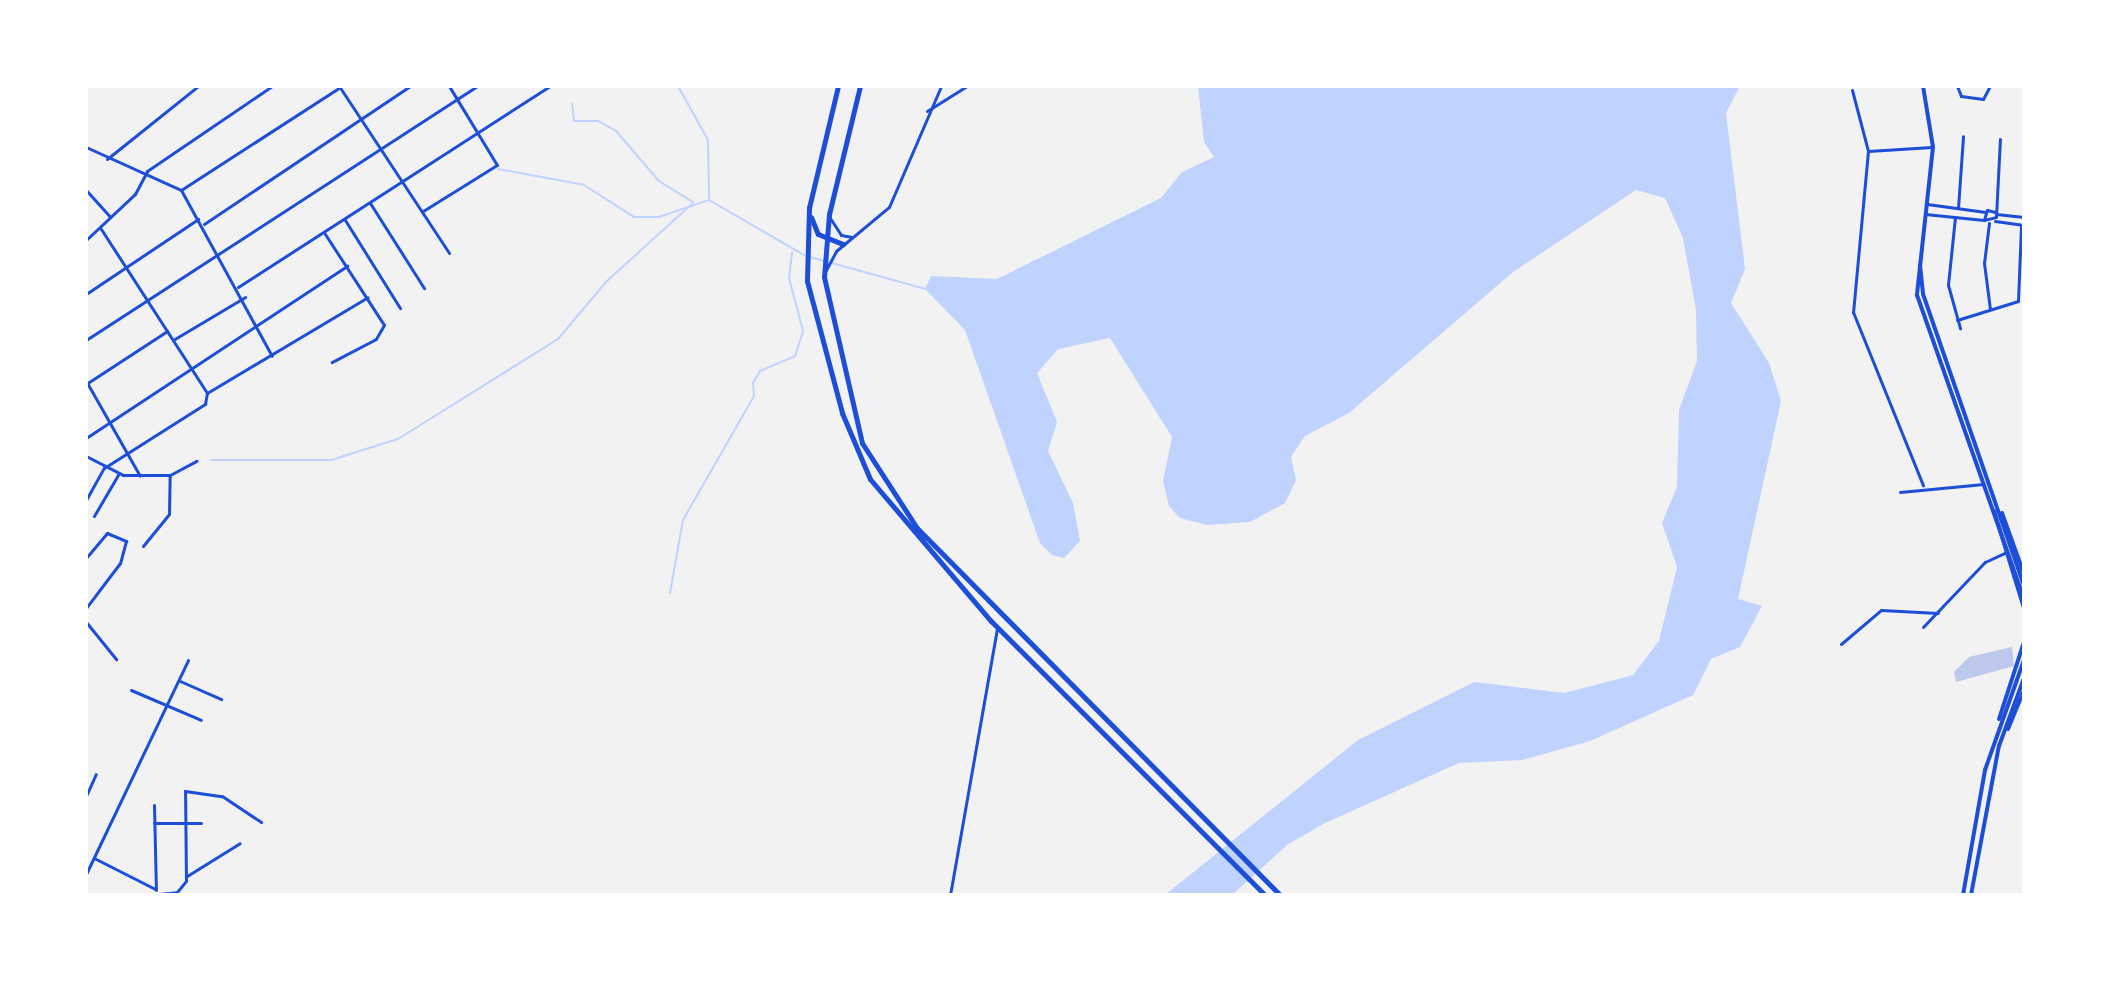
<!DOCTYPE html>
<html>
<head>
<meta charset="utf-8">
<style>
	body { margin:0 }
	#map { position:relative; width:2110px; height:981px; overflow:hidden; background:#f2f2f2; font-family:"Archivo Narrow",sans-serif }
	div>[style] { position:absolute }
	.water>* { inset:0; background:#bfd3fe }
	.stream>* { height:2px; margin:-1px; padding:0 1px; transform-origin:1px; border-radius:1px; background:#bfd3fe }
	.building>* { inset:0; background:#bdc9ec }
	.minor>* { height:3px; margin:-1.5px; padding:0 1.5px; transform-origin:1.5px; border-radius:1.5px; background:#1d4ed8 }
	.tertiary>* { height:3px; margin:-1.5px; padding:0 1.5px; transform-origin:1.5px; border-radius:1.5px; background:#1d4ed8 }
	.secondary>* { height:4px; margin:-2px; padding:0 2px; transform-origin:2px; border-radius:2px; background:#1d4ed8 }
	.trunk>* { height:5px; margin:-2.5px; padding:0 2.5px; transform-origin:2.5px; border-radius:2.5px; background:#1d4ed8 }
	span { translate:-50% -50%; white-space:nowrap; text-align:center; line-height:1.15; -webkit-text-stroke:6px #fff; paint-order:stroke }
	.frame { position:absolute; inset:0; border:88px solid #fff; pointer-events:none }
</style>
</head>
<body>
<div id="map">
	<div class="water">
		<div style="clip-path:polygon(1198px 86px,1740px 86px,1726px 113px,1745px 269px,1731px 303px,1769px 363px,1781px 401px,1738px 599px,1762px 606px,1740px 647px,1711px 659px,1693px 695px,1590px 741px,1522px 760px,1459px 763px,1325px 823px,1287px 845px,1232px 895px,1165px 895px,1358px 740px,1474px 682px,1564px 693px,1633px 675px,1659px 641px,1677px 567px,1662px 523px,1677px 487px,1679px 410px,1697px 361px,1696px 310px,1683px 238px,1665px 198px,1636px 190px,1513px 272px,1349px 413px,1305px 436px,1291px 457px,1296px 480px,1285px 503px,1250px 522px,1207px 525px,1180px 518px,1169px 506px,1163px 481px,1172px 437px,1110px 338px,1058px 349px,1037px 373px,1057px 422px,1048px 451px,1073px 503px,1080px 541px,1064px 558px,1052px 555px,1040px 543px,965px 330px,925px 289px,931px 276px,997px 279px,1161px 198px,1182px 172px,1214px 157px,1204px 142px)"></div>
	</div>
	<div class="stream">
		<div style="left:678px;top:86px;width:62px;rotate:60.9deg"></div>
		<div style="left:708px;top:140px;width:60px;rotate:89deg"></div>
		<div style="left:572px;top:104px;width:17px;rotate:83deg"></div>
		<div style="left:574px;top:121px;width:24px"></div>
		<div style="left:598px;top:121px;width:21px;rotate:29deg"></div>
		<div style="left:616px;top:131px;width:66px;rotate:49.3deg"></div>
		<div style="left:659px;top:181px;width:40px;rotate:32deg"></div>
		<div style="left:498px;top:169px;width:87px;rotate:10.5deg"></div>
		<div style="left:584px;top:185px;width:59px;rotate:32.6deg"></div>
		<div style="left:634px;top:217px;width:25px"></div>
		<div style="left:659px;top:217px;width:53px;rotate:-18.8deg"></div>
		<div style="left:709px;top:200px;width:110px;rotate:30.1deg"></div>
		<div style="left:810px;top:257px;width:119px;rotate:15.5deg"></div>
		<div style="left:211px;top:460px;width:120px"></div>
		<div style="left:331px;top:460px;width:70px;rotate:-17.4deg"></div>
		<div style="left:398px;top:439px;width:189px;rotate:-32deg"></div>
		<div style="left:558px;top:339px;width:76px;rotate:-49.8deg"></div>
		<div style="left:607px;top:281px;width:116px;rotate:-42.2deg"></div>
		<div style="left:670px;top:593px;width:74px;rotate:-79.9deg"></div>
		<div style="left:683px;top:520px;width:143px;rotate:-60.2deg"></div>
		<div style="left:754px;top:396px;width:13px;rotate:-94deg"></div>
		<div style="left:753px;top:383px;width:14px;rotate:-60deg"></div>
		<div style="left:760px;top:371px;width:38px;rotate:-23deg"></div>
		<div style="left:795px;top:356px;width:26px;rotate:-72deg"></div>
		<div style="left:803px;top:331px;width:55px;rotate:-104.8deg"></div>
		<div style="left:789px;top:278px;width:26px;rotate:-83deg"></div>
	</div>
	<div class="building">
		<div style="clip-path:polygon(2012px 647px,2014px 666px,1956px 682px,1954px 672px,1969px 657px)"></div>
	</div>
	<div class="minor">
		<div style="left:339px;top:86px;width:200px;rotate:56.6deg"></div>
		<div style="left:1957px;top:86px;width:11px;rotate:68deg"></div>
		<div style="left:1961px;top:96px;width:22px;rotate:8deg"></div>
		<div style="left:1983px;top:99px;width:15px;rotate:-62deg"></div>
		<div style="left:1852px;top:90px;width:63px;rotate:75.3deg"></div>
		<div style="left:1868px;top:151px;width:162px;rotate:95.3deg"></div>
		<div style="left:1853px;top:312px;width:187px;rotate:68deg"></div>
		<div style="left:927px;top:111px;width:47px;rotate:-32deg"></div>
		<div style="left:86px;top:147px;width:104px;rotate:24.4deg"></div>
		<div style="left:181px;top:190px;width:189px;rotate:61.3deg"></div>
		<div style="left:1868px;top:151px;width:64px;rotate:-3.6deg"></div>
		<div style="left:107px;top:159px;width:117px;rotate:-38.7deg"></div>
		<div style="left:86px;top:190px;width:36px;rotate:48deg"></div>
		<div style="left:181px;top:190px;width:192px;rotate:-32.9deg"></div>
		<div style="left:370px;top:203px;width:101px;rotate:57.6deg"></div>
		<div style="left:1927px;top:204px;width:59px;rotate:7.9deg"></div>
		<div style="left:1958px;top:208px;width:72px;rotate:-86deg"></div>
		<div style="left:423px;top:211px;width:87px;rotate:-31.9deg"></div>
		<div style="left:497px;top:165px;width:92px;rotate:-121.3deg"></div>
		<div style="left:1995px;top:212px;width:8px;rotate:-166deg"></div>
		<div style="left:1987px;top:210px;width:10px;rotate:107deg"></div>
		<div style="left:1984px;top:220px;width:12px;rotate:-14deg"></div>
		<div style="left:1996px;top:217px;width:78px;rotate:-87.1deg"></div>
		<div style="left:1925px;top:214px;width:59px;rotate:5.8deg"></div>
		<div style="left:1996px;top:214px;width:28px;rotate:6deg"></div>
		<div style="left:1955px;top:217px;width:68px;rotate:95.9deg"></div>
		<div style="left:1948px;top:285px;width:45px;rotate:74.4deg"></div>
		<div style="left:345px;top:220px;width:104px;rotate:58deg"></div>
		<div style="left:1995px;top:221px;width:29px;rotate:8deg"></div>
		<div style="left:1989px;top:223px;width:40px;rotate:97.1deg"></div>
		<div style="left:1984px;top:263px;width:46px;rotate:82.6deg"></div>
		<div style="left:204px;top:224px;width:248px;rotate:-33.8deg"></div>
		<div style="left:101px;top:229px;width:195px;rotate:57.1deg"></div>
		<div style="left:325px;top:234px;width:108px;rotate:57deg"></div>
		<div style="left:384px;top:325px;width:16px;rotate:120deg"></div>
		<div style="left:376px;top:339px;width:50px;rotate:152.4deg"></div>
		<div style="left:86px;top:240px;width:67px;rotate:-43.2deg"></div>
		<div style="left:135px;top:194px;width:26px;rotate:-62deg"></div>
		<div style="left:147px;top:171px;width:151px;rotate:-34.2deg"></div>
		<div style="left:238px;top:287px;width:371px;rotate:-32.8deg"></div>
		<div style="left:86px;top:294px;width:135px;rotate:-33.8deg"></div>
		<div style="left:1957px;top:320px;width:64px;rotate:-17.3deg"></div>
		<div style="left:2018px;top:301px;width:76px;rotate:-87.7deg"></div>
		<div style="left:86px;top:340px;width:466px;rotate:-33deg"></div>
		<div style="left:173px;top:340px;width:84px;rotate:-30.8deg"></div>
		<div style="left:86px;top:381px;width:109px;rotate:60.4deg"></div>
		<div style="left:86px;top:384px;width:97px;rotate:-33.2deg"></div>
		<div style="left:86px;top:438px;width:313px;rotate:-33.4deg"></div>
		<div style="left:86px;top:456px;width:42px;rotate:27.2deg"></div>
		<div style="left:123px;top:475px;width:47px"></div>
		<div style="left:170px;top:475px;width:30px;rotate:-28deg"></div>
		<div style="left:1900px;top:492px;width:84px;rotate:-5.4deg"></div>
		<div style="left:86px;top:500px;width:37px;rotate:-61deg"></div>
		<div style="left:104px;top:468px;width:120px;rotate:-32.4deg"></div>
		<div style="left:205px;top:404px;width:11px;rotate:-80deg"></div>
		<div style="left:207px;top:393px;width:187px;rotate:-30.8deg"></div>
		<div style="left:94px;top:516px;width:48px;rotate:-59.7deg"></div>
		<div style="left:143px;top:546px;width:41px;rotate:-50.9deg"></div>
		<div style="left:169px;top:514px;width:39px;rotate:-89deg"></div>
		<div style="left:86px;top:558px;width:33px;rotate:-50deg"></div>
		<div style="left:107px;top:533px;width:21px;rotate:23deg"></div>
		<div style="left:126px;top:541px;width:23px;rotate:105deg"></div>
		<div style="left:120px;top:563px;width:56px;rotate:127.1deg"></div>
		<div style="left:86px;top:622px;width:48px;rotate:51deg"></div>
		<div style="left:1923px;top:627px;width:90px;rotate:-46.4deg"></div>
		<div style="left:1985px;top:562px;width:23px;rotate:-25deg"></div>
		<div style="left:1841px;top:644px;width:52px;rotate:-40.4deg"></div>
		<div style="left:1881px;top:610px;width:57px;rotate:3deg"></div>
		<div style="left:180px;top:681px;width:45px;rotate:23.7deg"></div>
		<div style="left:131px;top:690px;width:76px;rotate:23.2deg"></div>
		<div style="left:86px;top:796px;width:24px;rotate:-66deg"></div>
		<div style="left:154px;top:805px;width:85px;rotate:88.7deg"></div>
		<div style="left:154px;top:823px;width:47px"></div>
		<div style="left:94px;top:858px;width:68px;rotate:26.9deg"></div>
		<div style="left:86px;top:874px;width:237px;rotate:-64.5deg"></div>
		<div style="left:187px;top:876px;width:62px;rotate:-31.9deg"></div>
		<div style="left:159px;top:894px;width:18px;rotate:-6deg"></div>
		<div style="left:177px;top:892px;width:14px;rotate:-51deg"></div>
		<div style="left:186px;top:881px;width:90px;rotate:-90.6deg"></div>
		<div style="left:185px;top:791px;width:37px;rotate:8deg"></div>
		<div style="left:222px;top:796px;width:47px;rotate:33.7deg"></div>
		<div style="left:262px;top:894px;width:1px;rotate:90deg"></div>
		<div style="left:950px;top:895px;width:271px;rotate:-80deg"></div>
	</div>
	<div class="tertiary">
		<div style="left:830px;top:218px;width:20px;rotate:57deg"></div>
		<div style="left:841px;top:235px;width:11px;rotate:10deg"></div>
		<div style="left:826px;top:270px;width:21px;rotate:-62deg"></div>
		<div style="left:836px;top:251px;width:69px;rotate:-39.7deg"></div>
		<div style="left:889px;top:207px;width:132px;rotate:-66.7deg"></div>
	</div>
	<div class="secondary">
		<div style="left:1923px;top:86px;width:62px;rotate:80.7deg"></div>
		<div style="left:1933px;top:147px;width:149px;rotate:96.2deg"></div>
		<div style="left:1917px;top:295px;width:319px;rotate:70.6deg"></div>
		<div style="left:1920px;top:265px;width:29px;rotate:84deg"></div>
		<div style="left:1923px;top:294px;width:308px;rotate:70.9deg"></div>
		<div style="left:1994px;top:511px;width:102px;rotate:72.8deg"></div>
		<div style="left:2002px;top:513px;width:65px;rotate:70.2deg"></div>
		<div style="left:1999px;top:719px;width:81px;rotate:-72deg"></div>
		<div style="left:2008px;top:729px;width:42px;rotate:-67.7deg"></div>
		<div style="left:1963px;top:895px;width:127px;rotate:-80deg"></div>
		<div style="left:1985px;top:770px;width:117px;rotate:-70.5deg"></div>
		<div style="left:1971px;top:895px;width:152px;rotate:-79.4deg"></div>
		<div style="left:1999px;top:746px;width:72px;rotate:-69.8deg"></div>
	</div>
	<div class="trunk">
		<div style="left:838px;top:86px;width:125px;rotate:103.4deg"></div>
		<div style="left:809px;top:208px;width:73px;rotate:91.6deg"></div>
		<div style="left:807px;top:281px;width:137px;rotate:75.1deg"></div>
		<div style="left:842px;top:413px;width:72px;rotate:67deg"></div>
		<div style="left:870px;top:479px;width:187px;rotate:49.6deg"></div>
		<div style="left:991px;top:621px;width:387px;rotate:45deg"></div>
		<div style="left:860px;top:86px;width:132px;rotate:103.6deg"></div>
		<div style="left:829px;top:214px;width:63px;rotate:94.5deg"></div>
		<div style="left:824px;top:277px;width:170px;rotate:77.1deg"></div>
		<div style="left:862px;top:443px;width:101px;rotate:57.1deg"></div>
		<div style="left:917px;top:528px;width:516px;rotate:45.31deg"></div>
		<div style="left:811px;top:217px;width:18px;rotate:68deg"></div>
		<div style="left:818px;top:234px;width:27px;rotate:22deg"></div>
	</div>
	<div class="frame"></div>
</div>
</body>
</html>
